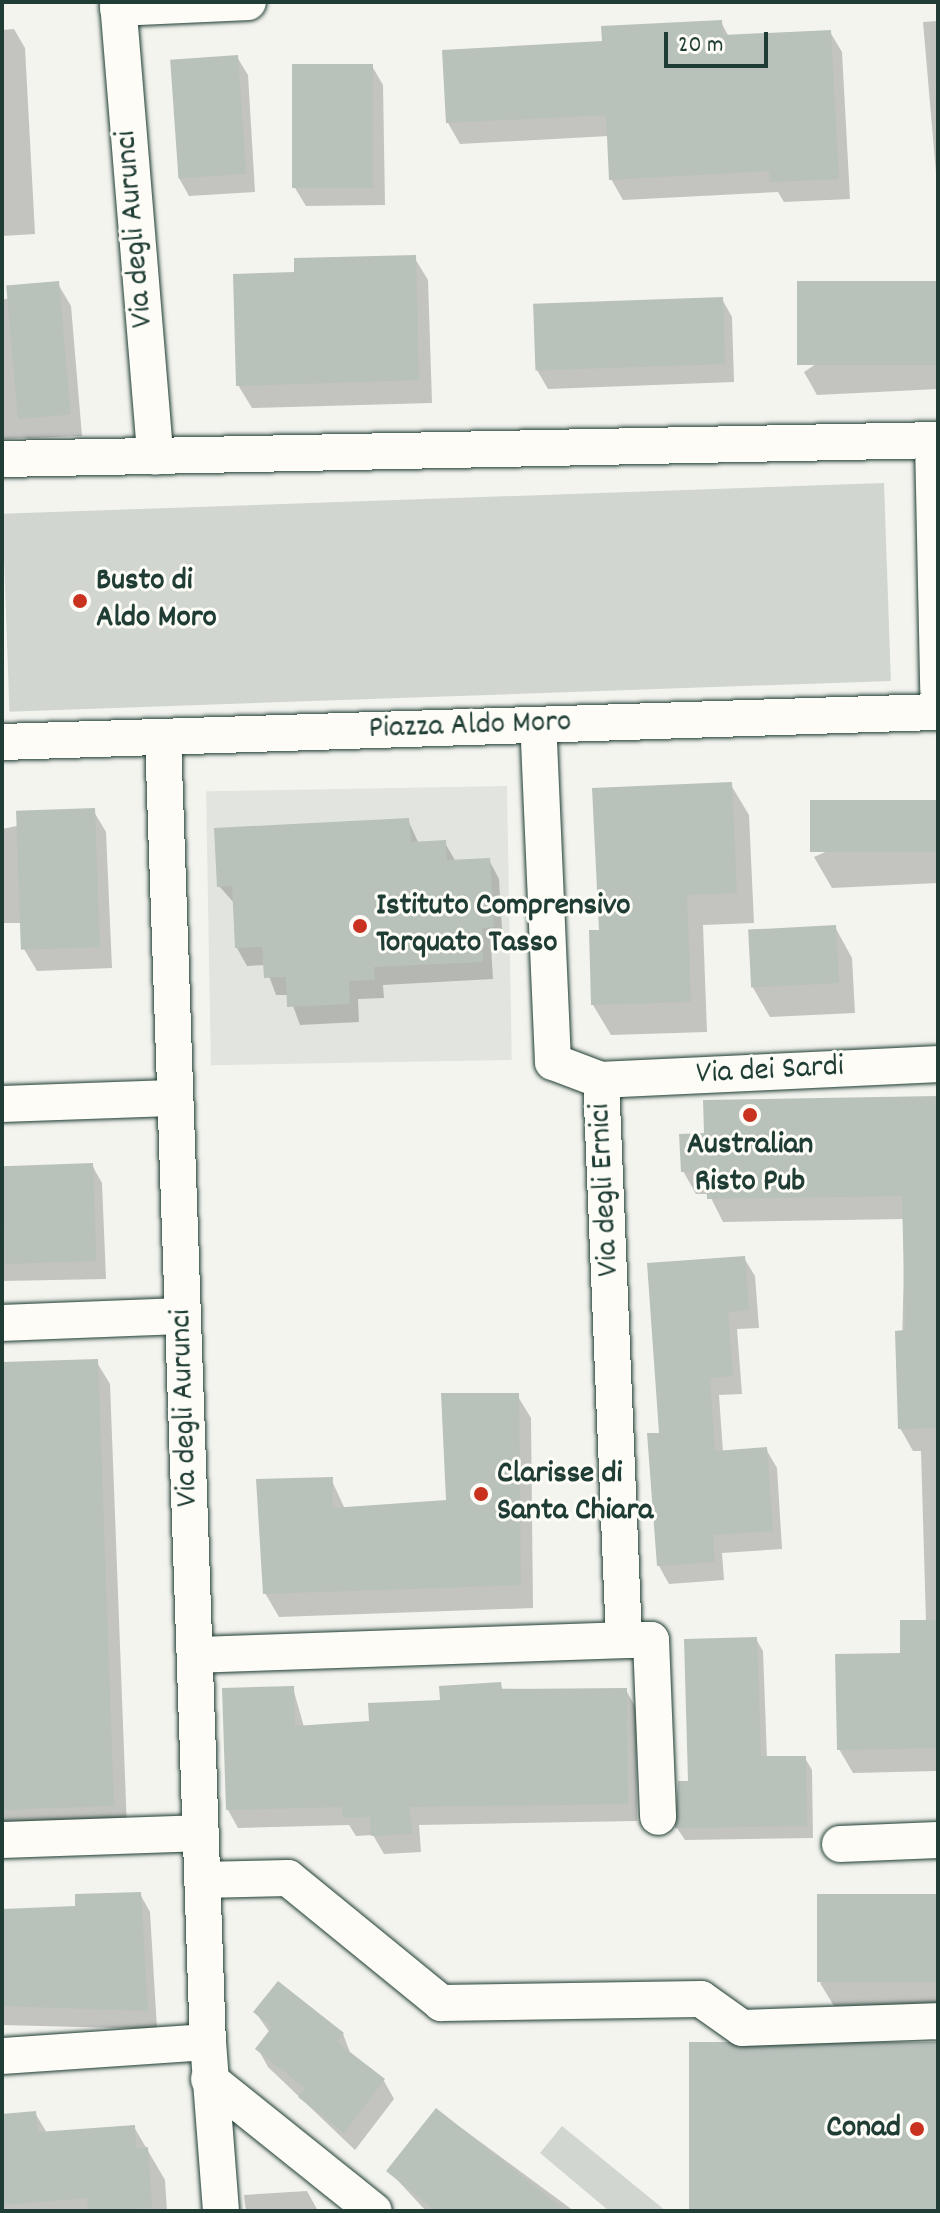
<!DOCTYPE html>
<html>
<head>
<meta charset="utf-8">
<style>
	body { margin:0 }
	#map { position:relative; width:940px; height:2213px; overflow:hidden; background:#f4f4ef; font-family:Dekko,sans-serif }
	div>[style] { position:absolute }
	.built>* { inset:0; background:#e2e5df; transform-origin:0 0 }
	.green>* { inset:0; background:#d1d6d1; transform-origin:0 0 }
	.shadow>* { inset:0; background:#0003 }
	.building>* { inset:0; background:#b9c1bb; transform-origin:0 0 }
	.roads { filter:drop-shadow(0 0 2px #1f3d34) drop-shadow(0 0 2px #1f3d34) }
	.minor>* { height:36px; margin:-18px; padding:0 18px; transform-origin:18px; border-radius:18px; background:#fdfcf7 }
	.dots>* { width:22px; height:22px; translate:-50% -50%; box-sizing:border-box; border:4px solid #fdfcf7; border-radius:50% }
	span { translate:-50% -50%; white-space:nowrap; text-align:center; line-height:1.15; -webkit-text-stroke:6px #fdfcf7; paint-order:stroke }
	.street-label { font-size:32px; color:#1f3d34 }
	.poi-label { font-size:32px; color:#1f3d34; font-weight:700 }
	.left { translate:0 -50%; text-align:left }
	.right { translate:-100% -50%; text-align:right }
	.frame { position:absolute; inset:0; border:4px solid #1f3d34; pointer-events:none }
	.scale { position:absolute; left:664px; top:32px; width:104px; height:36px; box-sizing:border-box; border:4px solid #1f3d34; border-top:0; padding-left:10px; font-size:24px; line-height:28px; white-space:nowrap; color:#1f3d34; -webkit-text-stroke:6px #fdfcf7; paint-order:stroke }
</style>
</head>
<body>
<div id="map">
	<div class="built">
		<div style="left:507px;top:786px;width:274px;height:301px;rotate:89deg"></div>
	</div>
	<div class="green">
		<div style="left:884px;top:483px;width:198px;height:882px;rotate:88deg"></div>
		<div style="clip-path:polygon(562px 2126px,666px 2211px,609px 2211px,540px 2153px)"></div>
	</div>
	<div class="shadow">
		<div style="clip-path:polygon(938px 21px,938px 196px,923px 22px)"></div>
		<div style="clip-path:polygon(721px 22px,729px 37px,830px 32px,842px 52px,850px 199px,784px 202px,778px 192px,623px 200px,611px 179px,609px 136px,460px 144px,448px 123px,604px 43px)"></div>
		<div style="clip-path:polygon(14px 29px,25px 48px,35px 234px,2px 236px,2px 30px)"></div>
		<div style="clip-path:polygon(237px 57px,248px 75px,255px 192px,189px 196px,179px 178px)"></div>
		<div style="clip-path:polygon(372px 66px,383px 85px,385px 205px,306px 206px,295px 188px)"></div>
		<div style="clip-path:polygon(414px 257px,428px 280px,432px 403px,252px 408px,238px 385px,296px 274px)"></div>
		<div style="clip-path:polygon(938px 283px,938px 389px,817px 395px,804px 372px)"></div>
		<div style="clip-path:polygon(58px 284px,71px 306px,82px 436px,2px 439px,2px 300px)"></div>
		<div style="clip-path:polygon(722px 299px,732px 317px,734px 382px,548px 389px,537px 370px)"></div>
		<div style="clip-path:polygon(731px 785px,749px 815px,754px 923px,703px 925px,707px 1032px,611px 1035px,593px 1005px,601px 932px)"></div>
		<div style="clip-path:polygon(938px 802px,938px 883px,832px 888px,814px 857px)"></div>
		<div style="clip-path:polygon(93px 810px,106px 832px,112px 968px,37px 971px,24px 949px,23px 923px,2px 923px,2px 829px)"></div>
		<div style="clip-path:polygon(408px 820px,419px 844px,445px 843px,456px 862px,489px 860px,499px 879px,503px 945px,491px 946px,493px 979px,383px 985px,384px 998px,358px 999px,359px 1022px,300px 1025px,289px 995px,276px 995px,265px 965px,247px 966px,237px 948px,235px 904px,219px 886px)"></div>
		<div style="clip-path:polygon(835px 927px,852px 958px,855px 1013px,770px 1017px,752px 986px)"></div>
		<div style="clip-path:polygon(938px 1098px,938px 1771px,853px 1773px,839px 1749px,926px 1622px,921px 1451px,913px 1451px,900px 1428px,905px 1219px,723px 1222px,709px 1194px,696px 1194px,683px 1171px,706px 1135px)"></div>
		<div style="clip-path:polygon(92px 1165px,102px 1183px,106px 1279px,2px 1281px,2px 1167px)"></div>
		<div style="clip-path:polygon(744px 1258px,755px 1276px,759px 1328px,737px 1329px,742px 1394px,719px 1395px,723px 1452px,766px 1449px,777px 1468px,782px 1549px,722px 1553px,724px 1580px,669px 1584px,659px 1566px,661px 1434px)"></div>
		<div style="clip-path:polygon(96px 1361px,110px 1384px,127px 1829px,2px 1833px,2px 1364px)"></div>
		<div style="clip-path:polygon(517px 1395px,531px 1418px,533px 1608px,279px 1617px,265px 1593px,331px 1479px,345px 1509px,448px 1502px)"></div>
		<div style="clip-path:polygon(756px 1639px,763px 1651px,767px 1758px,805px 1758px,812px 1770px,813px 1838px,685px 1840px,677px 1828px,690px 1783px)"></div>
		<div style="clip-path:polygon(293px 1688px,304px 1727px,371px 1723px,442px 1702px,441px 1688px,626px 1690px,636px 1708px,637px 1821px,419px 1825px,421px 1852px,384px 1854px,373px 1835px,356px 1836px,349px 1825px,238px 1828px,228px 1810px)"></div>
		<div style="clip-path:polygon(140px 1894px,150px 1912px,157px 2029px,2px 2025px,2px 1911px,77px 1908px)"></div>
		<div style="clip-path:polygon(938px 1897px,938px 2004px,834px 2006px,820px 1983px)"></div>
		<div style="clip-path:polygon(256px 2013px,343px 2034px,351px 2055px,384px 2081px,394px 2099px,355px 2150px,268px 2067px,258px 2049px,270px 2033px)"></div>
		<div style="clip-path:polygon(437px 2110px,574px 2211px,426px 2211px,389px 2171px)"></div>
		<div style="clip-path:polygon(35px 2113px,47px 2133px,134px 2127px,165px 2180px,167px 2211px,2px 2211px,2px 2116px)"></div>
		<div style="clip-path:polygon(307px 2191px,318px 2211px,246px 2211px,244px 2195px)"></div>
	</div>
	<div class="building">
		<div style="clip-path:polygon(722px 20px,723px 35px,831px 30px,839px 179px,770px 182px,769px 171px,609px 180px,606px 115px,446px 123px,442px 50px,602px 41px,601px 26px)"></div>
		<div style="left:238px;top:55px;width:119px;height:68px;rotate:86deg"></div>
		<div style="left:292px;top:64px;width:81px;height:124px"></div>
		<div style="clip-path:polygon(416px 255px,419px 380px,236px 386px,233px 274px,294px 272px,294px 258px)"></div>
		<div style="left:59px;top:281px;width:134px;height:53px;rotate:85deg"></div>
		<div style="left:938px;top:281px;width:84px;height:141px;rotate:90deg"></div>
		<div style="left:723px;top:297px;width:67px;height:190px;rotate:88deg"></div>
		<div style="clip-path:polygon(732px 782px,737px 893px,687px 895px,691px 1002px,591px 1005px,589px 930px,599px 930px,592px 788px)"></div>
		<div style="left:938px;top:800px;width:52px;height:128px;rotate:90deg"></div>
		<div style="left:95px;top:808px;width:139px;height:79px;rotate:88deg"></div>
		<div style="clip-path:polygon(409px 818px,411px 842px,446px 840px,447px 860px,490px 858px,494px 927px,482px 928px,483px 962px,374px 967px,375px 980px,349px 981px,350px 1004px,287px 1007px,286px 977px,264px 978px,262px 947px,235px 948px,232px 886px,217px 887px,214px 828px)"></div>
		<div style="left:836px;top:925px;width:58px;height:88px;rotate:87deg"></div>
		<div style="clip-path:polygon(938px 1096px,938px 1428px,898px 1429px,895px 1331px,905px 1330px,902px 1196px,707px 1199px,706px 1171px,681px 1172px,679px 1134px,704px 1133px,703px 1100px)"></div>
		<div style="left:93px;top:1163px;width:98px;height:91px;rotate:88deg"></div>
		<div style="clip-path:polygon(745px 1256px,749px 1310px,728px 1312px,733px 1376px,710px 1378px,715px 1451px,767px 1447px,773px 1531px,713px 1535px,715px 1562px,657px 1566px,647px 1433px,659px 1433px,647px 1263px)"></div>
		<div style="clip-path:polygon(98px 1359px,114px 1806px,2px 1810px,2px 1362px)"></div>
		<div style="clip-path:polygon(441px 1393px,519px 1393px,521px 1585px,263px 1594px,256px 1479px,333px 1477px,332px 1508px,446px 1500px)"></div>
		<div style="clip-path:polygon(900px 1620px,938px 1620px,938px 1748px,837px 1750px,835px 1654px,900px 1653px)"></div>
		<div style="clip-path:polygon(757px 1637px,761px 1756px,806px 1756px,807px 1826px,675px 1828px,678px 1781px,688px 1781px,684px 1639px)"></div>
		<div style="clip-path:polygon(501px 1682px,502px 1689px,627px 1688px,628px 1804px,410px 1807px,412px 1834px,371px 1836px,370px 1817px,343px 1818px,342px 1807px,226px 1810px,222px 1688px,294px 1686px,295px 1726px,369px 1721px,368px 1703px,440px 1700px,439px 1686px)"></div>
		<div style="clip-path:polygon(141px 1892px,148px 2011px,2px 2006px,2px 1909px,75px 1906px,75px 1894px)"></div>
		<div style="left:938px;top:1894px;width:88px;height:121px;rotate:90deg"></div>
		<div style="clip-path:polygon(278px 1981px,344px 2033px,337px 2042px,385px 2079px,344px 2133px,298px 2097px,305px 2088px,255px 2049px,272px 2027px,253px 2012px)"></div>
		<div style="left:938px;top:2042px;width:169px;height:249px;rotate:90deg"></div>
		<div style="clip-path:polygon(436px 2108px,566px 2211px,436px 2211px,386px 2171px)"></div>
		<div style="clip-path:polygon(36px 2111px,38px 2132px,135px 2125px,136px 2149px,148px 2147px,152px 2208px,88px 2211px,87px 2198px,2px 2205px,2px 2114px)"></div>
	</div>
	<div class="roads">
		<div class="minor">
			<div style="left:118px;top:2px;width:456px;rotate:85.3deg"></div>
			<div style="left:118px;top:8px;width:130px;rotate:-2.6deg"></div>
			<div style="left:933px;top:440px;width:249px;rotate:88.8deg"></div>
			<div style="left:2px;top:459px;width:936px;rotate:-1.16deg"></div>
			<div style="left:163px;top:737px;width:1306px;rotate:88.03deg"></div>
			<div style="left:208px;top:2042px;width:169px;rotate:85.6deg"></div>
			<div style="left:2px;top:742px;width:936px;rotate:-1.84deg"></div>
			<div style="left:601px;top:1080px;width:337px;rotate:-2.7deg"></div>
			<div style="left:2px;top:1104px;width:173px;rotate:-2deg"></div>
			<div style="left:2px;top:1323px;width:181px;rotate:-2.2deg"></div>
			<div style="left:624px;top:1640px;width:27px"></div>
			<div style="left:651px;top:1640px;width:177px;rotate:87.7deg"></div>
			<div style="left:195px;top:1655px;width:429px;rotate:-2deg"></div>
			<div style="left:624px;top:1640px;width:560px;rotate:-92.35deg"></div>
			<div style="left:601px;top:1080px;width:51px;rotate:-159.4deg"></div>
			<div style="left:553px;top:1062px;width:337px;rotate:-92.5deg"></div>
			<div style="left:2px;top:1840px;width:199px;rotate:-2deg"></div>
			<div style="left:840px;top:1844px;width:98px;rotate:-2.3deg"></div>
			<div style="left:202px;top:1880px;width:86px;rotate:-1.3deg"></div>
			<div style="left:288px;top:1878px;width:198px;rotate:39.2deg"></div>
			<div style="left:441px;top:2003px;width:260px;rotate:-0.9deg"></div>
			<div style="left:701px;top:1999px;width:50px;rotate:35.3deg"></div>
			<div style="left:742px;top:2028px;width:196px;rotate:-2deg"></div>
			<div style="left:2px;top:2056px;width:206px;rotate:-3.9deg"></div>
			<div style="left:209px;top:2079px;width:211px;rotate:38.7deg"></div>
		</div>
	</div>
	<div class="dots">
		<div style="left:80px;top:601px;background:#c8321e"></div>
		<div style="left:360px;top:926px;background:#c8321e"></div>
		<div style="left:750px;top:1115px;background:#c8321e"></div>
		<div style="left:481px;top:1494px;background:#c8321e"></div>
		<div style="left:917px;top:2129px;background:#c8321e"></div>
	</div>
	<div class="street-label">
		<span style="left:136px;top:229px;rotate:-95deg">Via degli Aurunci</span>
		<span style="left:470px;top:727px;rotate:-2deg">Piazza Aldo Moro</span>
		<span style="left:770px;top:1072px;rotate:-3deg">Via dei Sardi</span>
		<span style="left:606px;top:1190px;rotate:-93deg">Via degli Ernici</span>
		<span style="left:186px;top:1408px;rotate:-92deg">Via degli Aurunci</span>
	</div>
	<div class="poi-label">
		<span class="left" style="left:96px;top:601px">Busto di<br>Aldo Moro</span>
		<span class="left" style="left:376px;top:926px">Istituto Comprensivo<br>Torquato Tasso</span>
		<span style="left:750px;top:1165px">Australian<br>Risto Pub</span>
		<span class="left" style="left:497px;top:1494px">Clarisse di<br>Santa Chiara</span>
		<span class="right" style="left:901px;top:2129px">Conad</span>
	</div>
	<div class="frame"></div>
	<div class="scale">20 m</div>
</div>
</body>
</html>
